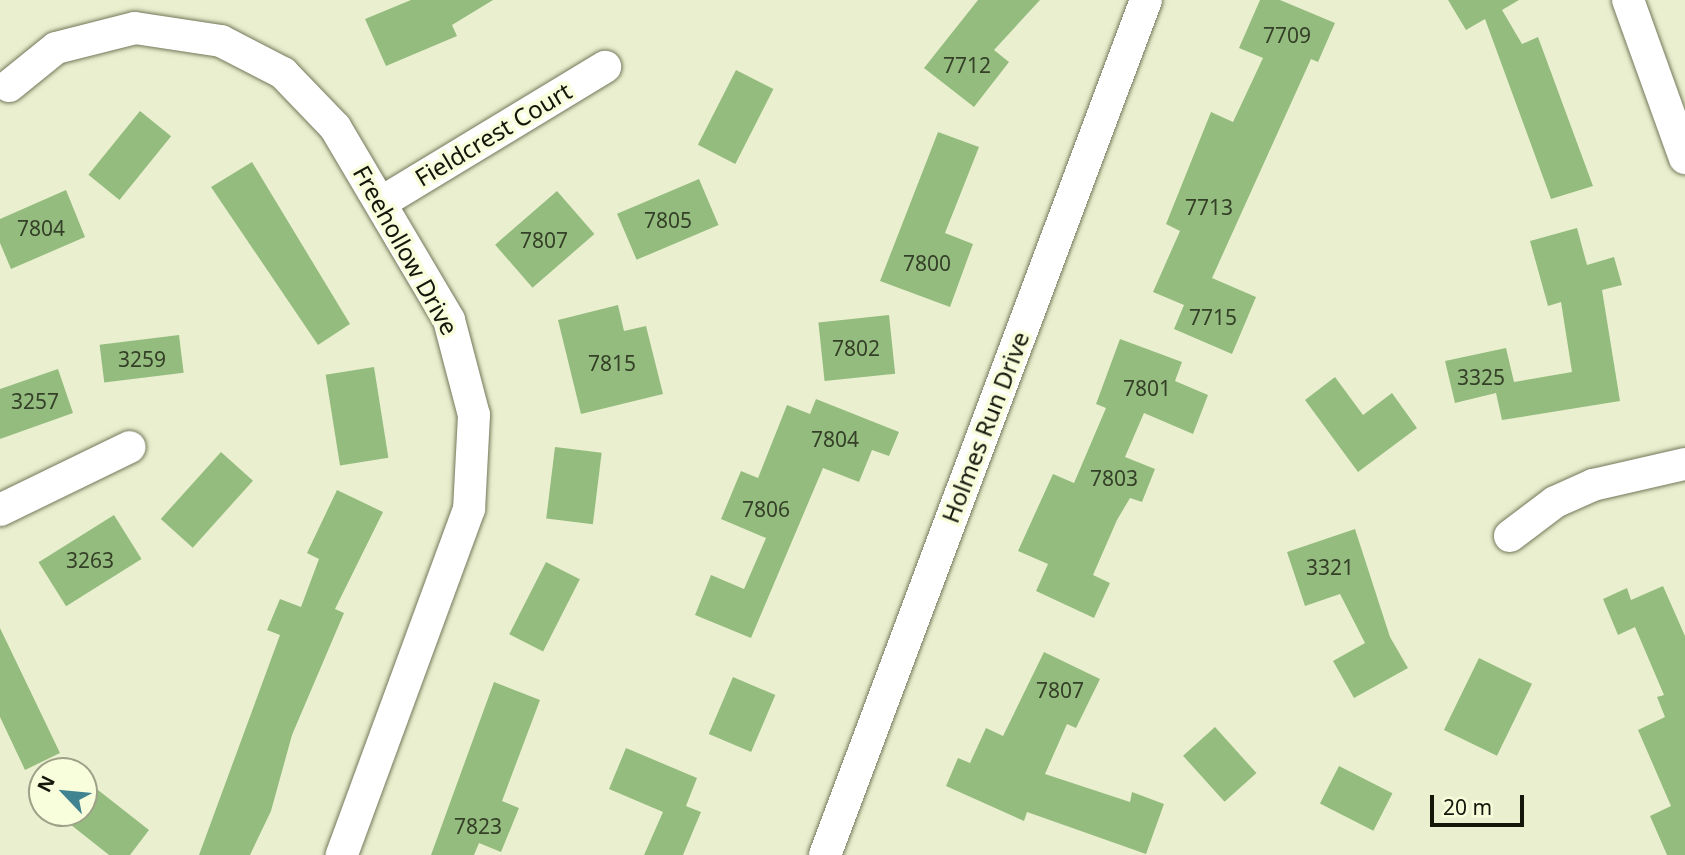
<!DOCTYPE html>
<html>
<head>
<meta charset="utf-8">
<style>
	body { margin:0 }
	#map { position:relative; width:1685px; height:855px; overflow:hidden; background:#eaf0cf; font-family:"Noto Sans",sans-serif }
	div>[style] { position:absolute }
	.building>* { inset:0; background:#95bc7f; transform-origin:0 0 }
	.roads { filter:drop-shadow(0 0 2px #74785b) drop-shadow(0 0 2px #74785b) }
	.minor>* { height:32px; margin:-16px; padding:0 16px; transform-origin:16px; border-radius:16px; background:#fff }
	span { translate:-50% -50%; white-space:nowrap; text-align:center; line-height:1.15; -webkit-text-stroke:7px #f8fddc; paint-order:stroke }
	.number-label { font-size:21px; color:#344027 }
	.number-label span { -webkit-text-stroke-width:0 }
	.street-label { font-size:24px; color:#14160a }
	.north { position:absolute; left:28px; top:757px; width:70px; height:70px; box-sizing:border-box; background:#f8fddc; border:2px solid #9da188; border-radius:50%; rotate:296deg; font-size:19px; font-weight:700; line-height:28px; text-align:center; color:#14160a }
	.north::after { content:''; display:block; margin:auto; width:24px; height:32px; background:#408492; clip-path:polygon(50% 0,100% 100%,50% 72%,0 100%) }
	.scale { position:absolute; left:1430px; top:795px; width:94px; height:32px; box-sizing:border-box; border:4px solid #14160a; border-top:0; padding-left:9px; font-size:21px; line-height:24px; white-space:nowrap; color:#14160a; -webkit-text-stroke:5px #f8fddc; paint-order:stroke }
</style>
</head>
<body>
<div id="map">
	<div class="building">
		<div style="clip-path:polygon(411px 0,493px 0,452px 25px,457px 36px,386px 66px,365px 19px)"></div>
		<div style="clip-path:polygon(978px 0,1040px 0,994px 50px,1009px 62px,974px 107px,924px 68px)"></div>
		<div style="clip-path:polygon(1260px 0,1280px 0,1335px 23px,1318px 62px,1311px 59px,1212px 278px,1256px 297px,1232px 354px,1174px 329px,1184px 305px,1153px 292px,1180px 231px,1166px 224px,1211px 112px,1233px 122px,1263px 58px,1239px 48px)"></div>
		<div style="clip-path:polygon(1448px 0,1519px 0,1502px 10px,1522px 44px,1538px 37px,1593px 186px,1551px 199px,1485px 19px,1466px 30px)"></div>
		<div style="left:736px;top:70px;width:42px;height:84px;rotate:27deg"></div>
		<div style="left:140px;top:111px;width:40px;height:82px;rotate:39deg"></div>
		<div style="clip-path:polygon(938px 132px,979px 147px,945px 233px,973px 244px,950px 307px,880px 281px)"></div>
		<div style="clip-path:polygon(252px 162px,350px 324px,318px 345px,211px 187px)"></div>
		<div style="left:699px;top:179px;width:50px;height:89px;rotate:67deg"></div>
		<div style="clip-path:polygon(66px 190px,85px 237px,11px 269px,0 243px,0 219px)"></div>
		<div style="left:557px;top:191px;width:57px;height:82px;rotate:49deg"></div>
		<div style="clip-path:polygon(1577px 228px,1587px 265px,1614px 257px,1622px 285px,1602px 290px,1620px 401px,1502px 420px,1496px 393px,1455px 403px,1445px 361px,1506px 348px,1514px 382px,1572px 372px,1561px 302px,1548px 306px,1530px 241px)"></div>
		<div style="clip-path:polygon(618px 305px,624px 331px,646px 326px,663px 394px,581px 414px,558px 320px)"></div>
		<div style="left:889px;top:315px;width:59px;height:71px;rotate:84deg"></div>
		<div style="left:179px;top:335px;width:38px;height:80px;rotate:83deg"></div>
		<div style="clip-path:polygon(1120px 339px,1182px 362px,1175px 381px,1208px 395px,1193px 434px,1144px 413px,1125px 457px,1155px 469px,1142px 502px,1130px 498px,1117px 520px,1093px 575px,1110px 583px,1094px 618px,1036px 591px,1048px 564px,1018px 551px,1053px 474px,1074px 483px,1106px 408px,1096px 404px)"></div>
		<div style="left:374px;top:367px;width:92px;height:49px;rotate:81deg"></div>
		<div style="clip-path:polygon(58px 369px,73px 413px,0 439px,0 389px)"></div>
		<div style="clip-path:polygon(1335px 377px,1363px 415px,1392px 393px,1417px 428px,1358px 472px,1305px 400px)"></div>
		<div style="clip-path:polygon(816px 399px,899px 432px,889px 456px,872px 450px,859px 482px,823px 468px,751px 638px,695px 615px,711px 575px,744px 589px,766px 538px,721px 519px,741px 471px,758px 478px,787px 405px,810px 414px)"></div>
		<div style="left:555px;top:447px;width:47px;height:72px;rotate:7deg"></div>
		<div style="left:221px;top:452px;width:43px;height:90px;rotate:42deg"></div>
		<div style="clip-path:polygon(337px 490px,383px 512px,335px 609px,344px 613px,292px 735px,271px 811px,250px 855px,199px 855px,280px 635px,267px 630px,280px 599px,301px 607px,319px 559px,307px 553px)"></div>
		<div style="left:114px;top:515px;width:52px;height:89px;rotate:58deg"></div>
		<div style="clip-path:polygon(1355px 529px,1390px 637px,1408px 668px,1354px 698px,1333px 661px,1365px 643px,1340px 594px,1305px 606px,1287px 552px)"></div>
		<div style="left:546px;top:562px;width:38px;height:81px;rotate:27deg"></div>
		<div style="clip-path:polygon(1663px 586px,1685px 636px,1685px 855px,1667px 855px,1650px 816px,1671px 806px,1638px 730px,1665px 717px,1657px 697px,1664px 695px,1635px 627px,1618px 635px,1603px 599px,1627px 588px,1631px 600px)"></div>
		<div style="clip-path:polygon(0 628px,60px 753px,25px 770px,0 717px)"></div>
		<div style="clip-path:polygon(1044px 652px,1100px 679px,1076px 728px,1067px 724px,1045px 774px,1130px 802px,1132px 792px,1164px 804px,1146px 854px,1027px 812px,1024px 821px,946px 786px,958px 758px,970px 763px,986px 728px,1003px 736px)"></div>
		<div style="left:1479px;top:658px;width:59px;height:80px;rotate:26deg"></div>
		<div style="left:733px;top:677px;width:46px;height:62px;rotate:23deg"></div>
		<div style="clip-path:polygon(494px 682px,540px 700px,502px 801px,519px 808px,501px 852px,479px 843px,474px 855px,431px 855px)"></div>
		<div style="left:1215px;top:727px;width:62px;height:43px;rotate:48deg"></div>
		<div style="clip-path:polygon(626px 748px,697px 778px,686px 806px,701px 812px,683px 855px,644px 855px,663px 812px,609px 789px)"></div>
		<div style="left:1339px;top:766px;width:60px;height:42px;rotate:27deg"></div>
		<div style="clip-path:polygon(84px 779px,149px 830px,130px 855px,109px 855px,56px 813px,84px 813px)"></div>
	</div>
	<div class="roads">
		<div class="minor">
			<div style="left:1628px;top:0;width:168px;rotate:70.2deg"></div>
			<div style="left:9px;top:86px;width:60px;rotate:-39deg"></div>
			<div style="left:56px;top:48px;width:81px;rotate:-14.2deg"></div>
			<div style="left:135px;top:28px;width:87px;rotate:8.6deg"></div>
			<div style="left:221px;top:41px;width:70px;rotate:27.3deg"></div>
			<div style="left:283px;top:73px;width:75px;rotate:46.1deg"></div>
			<div style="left:335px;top:127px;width:224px;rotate:59.4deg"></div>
			<div style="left:449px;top:320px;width:98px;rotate:75.3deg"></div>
			<div style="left:474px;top:415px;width:94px;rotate:93deg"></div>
			<div style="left:469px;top:509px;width:369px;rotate:110.2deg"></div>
			<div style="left:382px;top:202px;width:261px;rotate:-31.2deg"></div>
			<div style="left:0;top:510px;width:144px;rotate:-25.9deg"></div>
			<div style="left:1510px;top:536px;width:56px;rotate:-37.1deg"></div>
			<div style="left:1555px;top:502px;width:42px;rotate:-24.1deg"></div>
			<div style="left:1593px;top:485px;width:94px;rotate:-12.9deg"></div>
			<div style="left:825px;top:855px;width:913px;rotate:-69.42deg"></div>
		</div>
	</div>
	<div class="number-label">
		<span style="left:1287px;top:35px">7709</span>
		<span style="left:967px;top:65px">7712</span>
		<span style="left:1209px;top:207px">7713</span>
		<span style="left:668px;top:220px">7805</span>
		<span style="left:41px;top:228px">7804</span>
		<span style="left:544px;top:240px">7807</span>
		<span style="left:927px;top:263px">7800</span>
		<span style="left:1213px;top:317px">7715</span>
		<span style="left:856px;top:348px">7802</span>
		<span style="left:142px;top:359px">3259</span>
		<span style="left:612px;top:363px">7815</span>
		<span style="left:1481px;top:377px">3325</span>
		<span style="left:1147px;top:388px">7801</span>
		<span style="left:35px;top:401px">3257</span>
		<span style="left:835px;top:439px">7804</span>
		<span style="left:1114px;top:478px">7803</span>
		<span style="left:766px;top:509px">7806</span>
		<span style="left:90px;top:560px">3263</span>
		<span style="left:1330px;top:567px">3321</span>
		<span style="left:1060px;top:690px">7807</span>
		<span style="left:478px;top:826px">7823</span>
	</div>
	<div class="street-label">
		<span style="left:493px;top:134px;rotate:-31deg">Fieldcrest Court</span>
		<span style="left:406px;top:250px;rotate:61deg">Freehollow Drive</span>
		<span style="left:985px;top:427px;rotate:-69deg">Holmes Run Drive</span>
	</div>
	<div class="north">N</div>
	<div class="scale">20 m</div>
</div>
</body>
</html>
